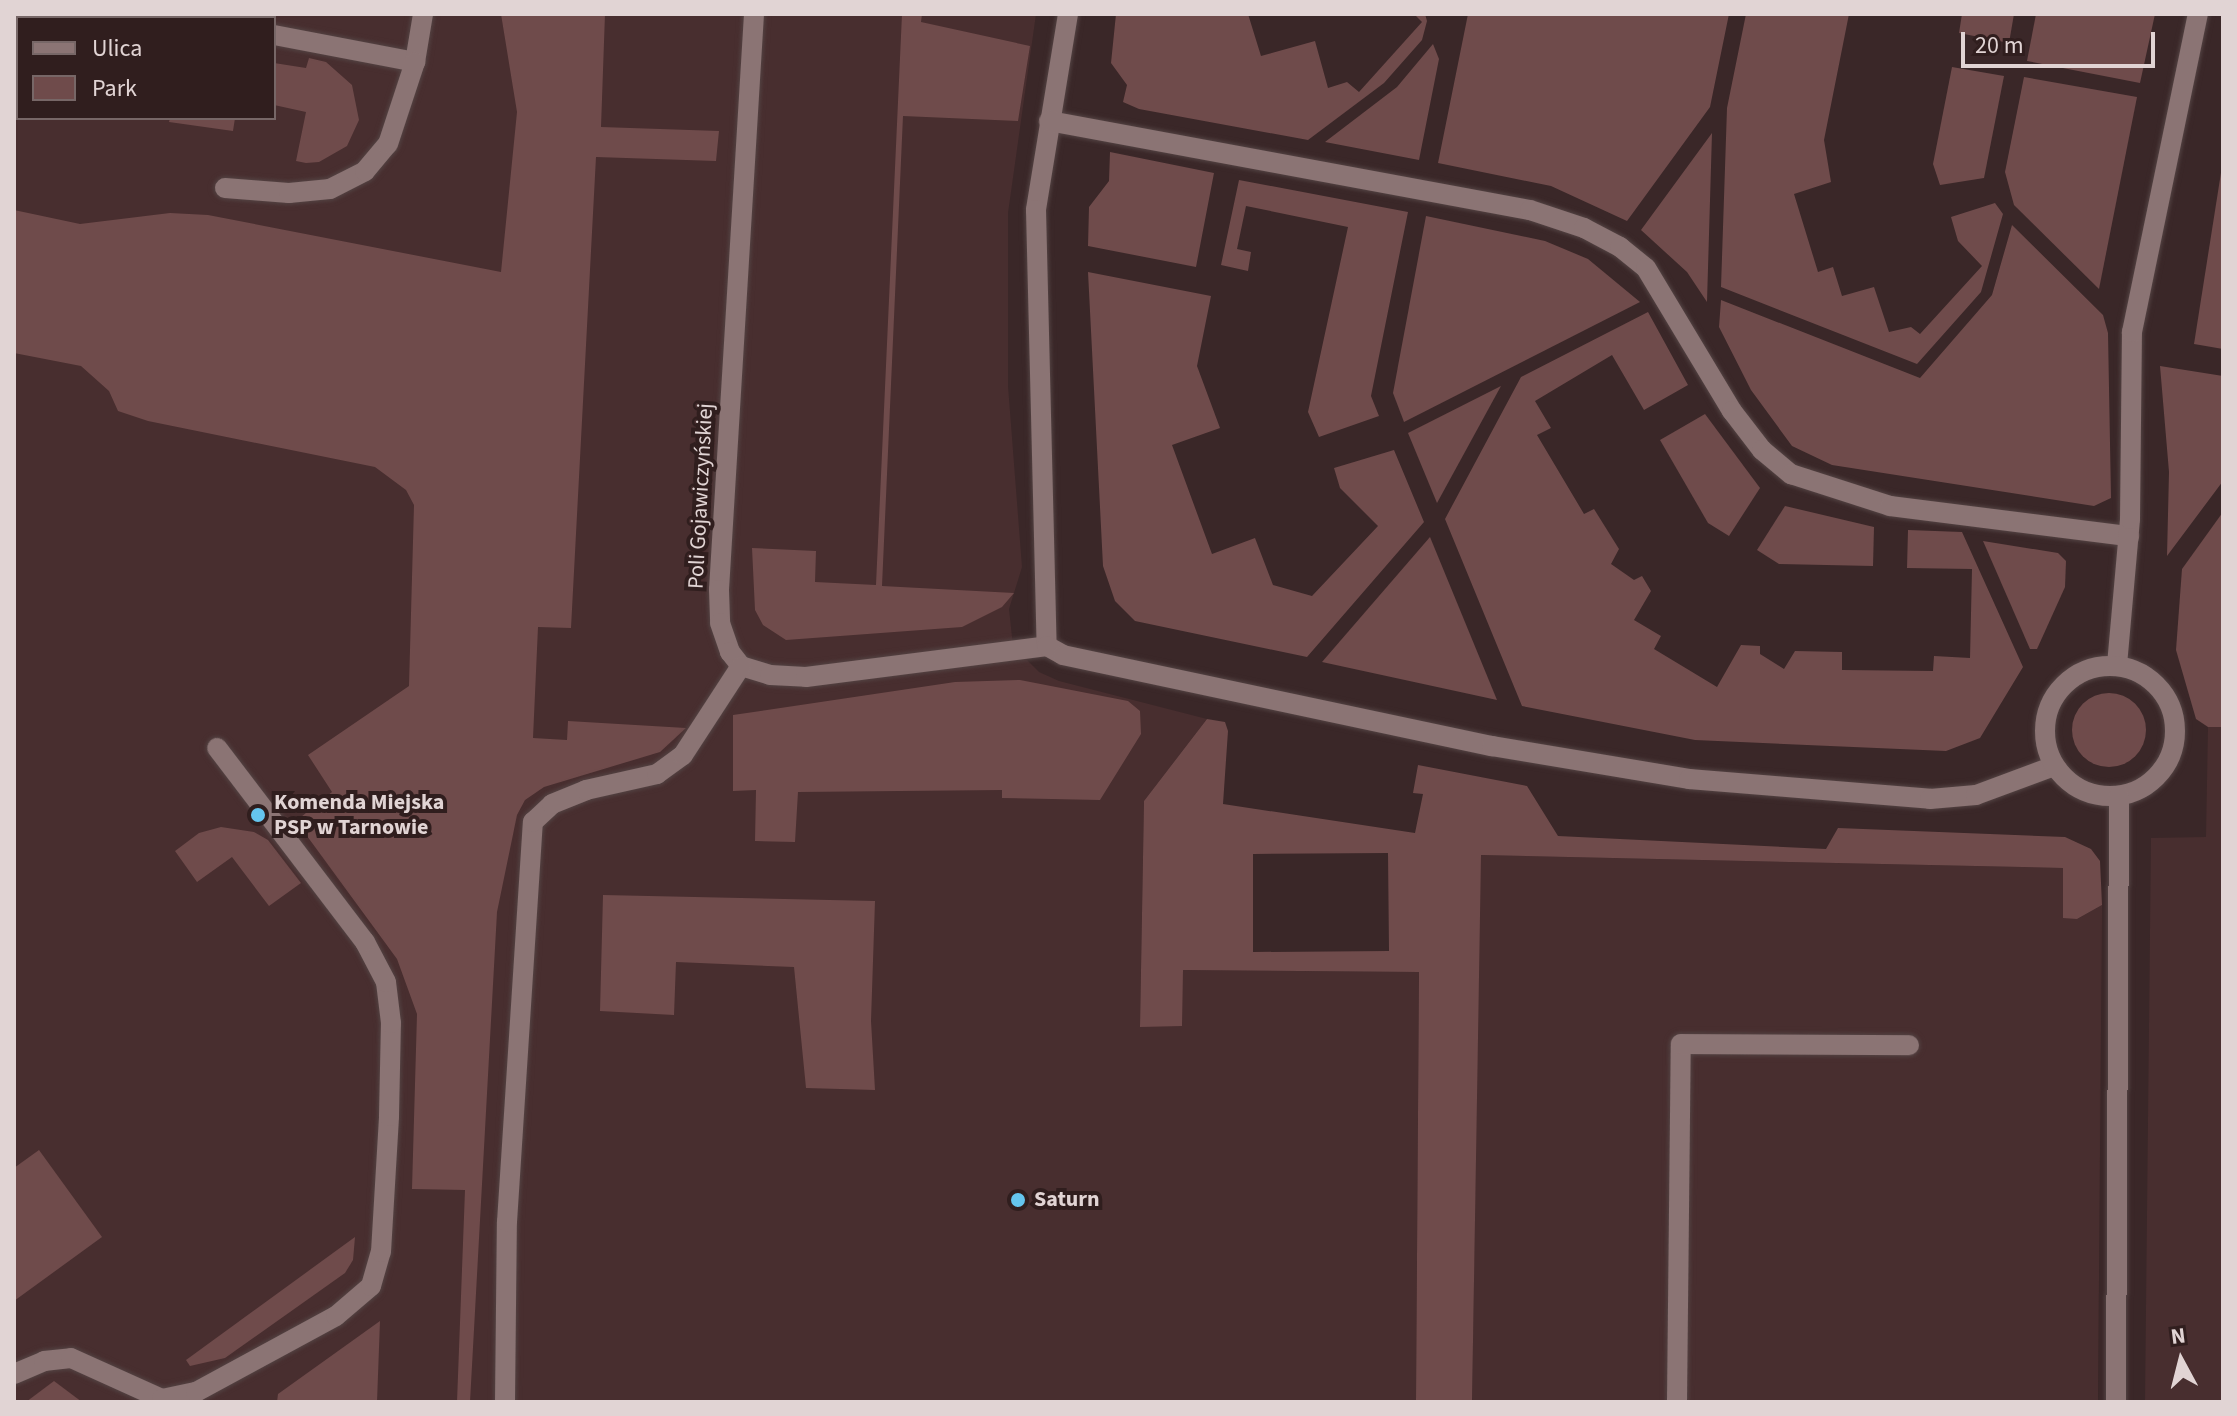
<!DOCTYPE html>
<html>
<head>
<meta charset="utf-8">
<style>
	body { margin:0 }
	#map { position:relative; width:2237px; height:1416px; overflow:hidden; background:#3a2728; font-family:"Source Sans 3",sans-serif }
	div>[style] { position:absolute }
	.built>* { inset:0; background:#482e2f }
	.green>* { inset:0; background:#6f4b4b }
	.round { border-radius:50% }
	.roads { filter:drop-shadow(0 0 2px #534343) drop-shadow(0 0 2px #534343) }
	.minor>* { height:20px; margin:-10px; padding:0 10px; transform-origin:10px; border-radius:10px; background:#8b7474 }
	.minor>.ring { margin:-10px; padding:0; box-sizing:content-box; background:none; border:20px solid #8b7474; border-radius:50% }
	.dots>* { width:22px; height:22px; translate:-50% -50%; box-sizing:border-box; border:4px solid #301e1e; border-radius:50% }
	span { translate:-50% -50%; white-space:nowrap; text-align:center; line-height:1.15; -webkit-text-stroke:8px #301e1e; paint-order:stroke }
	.street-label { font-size:22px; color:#e1d4d4 }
	.poi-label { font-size:22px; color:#e1d4d4; font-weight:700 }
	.left { translate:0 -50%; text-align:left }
	.frame { position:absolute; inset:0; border:16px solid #e1d4d4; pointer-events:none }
	.legend { position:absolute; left:16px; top:16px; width:260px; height:104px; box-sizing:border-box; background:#301e1e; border:2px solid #776767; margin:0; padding:10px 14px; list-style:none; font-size:24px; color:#e1d4d4 }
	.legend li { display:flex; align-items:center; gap:16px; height:40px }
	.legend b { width:40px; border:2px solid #776767 }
	.north { position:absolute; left:2141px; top:1320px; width:80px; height:80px; -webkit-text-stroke:6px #301e1e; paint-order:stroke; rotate:353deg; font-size:22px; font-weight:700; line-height:32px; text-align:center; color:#e1d4d4 }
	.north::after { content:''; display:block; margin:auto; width:28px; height:36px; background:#e1d4d4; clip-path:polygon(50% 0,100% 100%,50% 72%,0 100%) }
	.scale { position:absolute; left:1961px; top:32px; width:194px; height:36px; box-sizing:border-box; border:4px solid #e1d4d4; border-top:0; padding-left:10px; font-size:24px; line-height:28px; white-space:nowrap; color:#e1d4d4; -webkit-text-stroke:6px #301e1e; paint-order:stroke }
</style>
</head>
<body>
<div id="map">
	<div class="built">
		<div style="clip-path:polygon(evenodd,14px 14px,1036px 14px,1008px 213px,1008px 386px,1022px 567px,1009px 609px,1013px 646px,1039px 672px,1059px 681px,1207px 719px,1144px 801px,1140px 1027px,1183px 970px,1419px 972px,1416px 1402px,14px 1402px,14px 14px,18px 18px,274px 18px,274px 118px,18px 118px,18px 18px)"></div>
		<div style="clip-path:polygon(2208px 727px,2223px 727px,2223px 1402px,2145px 1402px,2151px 838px,2206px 837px)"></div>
		<div style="clip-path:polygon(1480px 855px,2063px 868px,2077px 919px,2102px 905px,2098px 1402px,1472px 1402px)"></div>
	</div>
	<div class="green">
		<div style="clip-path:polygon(501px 14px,605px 14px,601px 127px,719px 131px,716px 161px,596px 157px,571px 628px,538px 627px,533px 738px,567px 740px,568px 721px,686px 728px,660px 752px,544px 787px,525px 800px,517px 815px,497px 912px,470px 1402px,457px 1402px,465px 1190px,412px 1189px,417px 1014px,397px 959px,296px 821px,332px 792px,308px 755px,409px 686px,414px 505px,406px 490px,375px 467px,148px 421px,118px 411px,109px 391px,81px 366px,14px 353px,14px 210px,80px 224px,170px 213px,208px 215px,501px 272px,517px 112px)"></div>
		<div style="clip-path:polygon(902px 14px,922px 14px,921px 22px,1030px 46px,1018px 121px,903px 116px,882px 586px,1014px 593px,1002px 607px,962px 627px,786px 640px,763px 625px,755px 610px,752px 548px,816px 551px,815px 582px,876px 585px)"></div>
		<div style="clip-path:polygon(1116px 14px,1248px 14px,1261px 56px,1315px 41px,1328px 88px,1347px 82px,1359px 92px,1422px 22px,1414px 14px,1425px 14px,1427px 21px,1422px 40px,1384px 83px,1308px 140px,1139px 109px,1123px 102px,1127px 85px,1111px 63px)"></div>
		<div style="clip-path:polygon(1468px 14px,1729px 14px,1710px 107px,1627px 221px,1551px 186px,1438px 163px)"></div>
		<div style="clip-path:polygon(1746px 14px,1849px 14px,1824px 140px,1831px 182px,1794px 194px,1818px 272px,1833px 267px,1842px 296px,1874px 287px,1889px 332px,1911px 327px,1920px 334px,1982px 266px,1958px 241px,1951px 217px,1995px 203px,2003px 214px,1981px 292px,1917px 364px,1721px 287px,1727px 108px)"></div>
		<div style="clip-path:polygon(1962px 14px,2014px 14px,2009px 43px,1959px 33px)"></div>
		<div style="clip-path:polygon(2036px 14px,2155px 14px,2140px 83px,2027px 61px)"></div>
		<div style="clip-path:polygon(1433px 44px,1439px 59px,1419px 160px,1325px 142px,1397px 87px)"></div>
		<div style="clip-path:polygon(309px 58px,326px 62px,352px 85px,359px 120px,347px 146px,319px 162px,306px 163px,296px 161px,306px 112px,274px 105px,274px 63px,306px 68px)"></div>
		<div style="clip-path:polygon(1952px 67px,2004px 76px,1984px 178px,1940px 185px,1933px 164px)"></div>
		<div style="clip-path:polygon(2024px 77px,2137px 97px,2099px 289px,2014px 205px,2005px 172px)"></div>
		<div style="clip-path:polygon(170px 118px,235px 118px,233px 131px,169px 122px)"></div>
		<div style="clip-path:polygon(1712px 133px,1707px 302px,1687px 272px,1641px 230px)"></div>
		<div style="clip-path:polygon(1110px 152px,1214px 173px,1196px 267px,1088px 246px,1089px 207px,1109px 181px)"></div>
		<div style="clip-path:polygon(2223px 160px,2223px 349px,2194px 344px)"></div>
		<div style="clip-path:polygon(1239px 180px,1408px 212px,1371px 396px,1379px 416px,1319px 437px,1308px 412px,1348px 227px,1246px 206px,1237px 249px,1251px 252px,1248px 271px,1221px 265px)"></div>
		<div style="clip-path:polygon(1426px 216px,1545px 241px,1588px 259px,1640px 302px,1404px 422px,1393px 393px)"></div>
		<div style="clip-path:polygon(2012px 225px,2103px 315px,2108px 333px,2111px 498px,2094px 506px,1832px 465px,1792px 446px,1751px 390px,1719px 327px,1721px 300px,1920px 378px,1992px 295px)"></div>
		<div style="clip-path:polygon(1088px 272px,1211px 296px,1197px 366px,1220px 428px,1172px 445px,1212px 554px,1255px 538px,1273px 585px,1312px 596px,1378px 526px,1340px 488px,1334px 468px,1394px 450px,1424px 522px,1307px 657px,1135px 621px,1115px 601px,1103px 566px)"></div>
		<div style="clip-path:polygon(1648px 312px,1688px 385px,1644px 410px,1612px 355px,1535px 401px,1551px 428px,1537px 435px,1584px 514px,1594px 509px,1619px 549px,1611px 564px,1634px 580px,1642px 576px,1651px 591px,1634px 620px,1661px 636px,1654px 649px,1717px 687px,1741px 645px,1760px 646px,1760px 654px,1784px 669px,1795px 651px,1842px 652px,1842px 670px,1933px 671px,1934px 656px,1970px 658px,1972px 569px,1907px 568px,1908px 530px,1962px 532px,2023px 667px,1980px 738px,1946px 751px,1695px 740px,1522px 706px,1445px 519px,1521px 377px)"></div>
		<div style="clip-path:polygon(2160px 366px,2223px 376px,2223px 481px,2167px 556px,2169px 472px)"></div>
		<div style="clip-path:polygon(1501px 386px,1437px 503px,1408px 433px)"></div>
		<div style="clip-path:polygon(1705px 414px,1760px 488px,1729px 536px,1708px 523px,1660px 440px)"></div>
		<div style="clip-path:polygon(1785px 506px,1874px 527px,1873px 566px,1779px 564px,1757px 550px)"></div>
		<div style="clip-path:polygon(2223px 512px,2223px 727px,2208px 727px,2196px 719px,2176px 650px,2182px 569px)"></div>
		<div style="clip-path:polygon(1430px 537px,1497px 700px,1322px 662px)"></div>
		<div style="clip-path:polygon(1983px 541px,2058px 553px,2066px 561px,2065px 587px,2037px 649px,2030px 649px)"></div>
		<div style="clip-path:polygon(1020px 680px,1128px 701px,1140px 711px,1141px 734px,1100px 800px,1002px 798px,1002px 790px,798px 792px,795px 842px,755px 841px,756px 790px,733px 791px,733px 715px,955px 682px)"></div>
		<div class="round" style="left:2072px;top:693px;width:74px;height:74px"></div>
		<div style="clip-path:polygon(evenodd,1207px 719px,1225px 722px,1228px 731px,1223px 804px,1415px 833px,1423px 794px,1413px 793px,1418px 765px,1527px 786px,1558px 836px,1826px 849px,1838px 828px,2065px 837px,2091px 849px,2100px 861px,2102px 905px,2077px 919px,2063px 918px,2063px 868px,1481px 855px,1472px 1402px,1416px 1402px,1419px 972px,1183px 970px,1182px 1026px,1140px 1027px,1144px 801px,1207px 719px,1388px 853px,1389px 951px,1253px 952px,1253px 854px,1388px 853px)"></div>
		<div style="clip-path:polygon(221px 827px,254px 832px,268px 840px,301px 883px,269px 906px,232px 857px,197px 882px,175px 851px,199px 833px)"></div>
		<div style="clip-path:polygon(603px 895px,875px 901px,871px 1021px,875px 1090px,806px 1088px,794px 967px,676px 962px,674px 1015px,600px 1011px)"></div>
		<div style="clip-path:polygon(39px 1150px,102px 1237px,14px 1301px,14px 1168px)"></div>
		<div style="clip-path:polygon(355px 1237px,353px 1260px,345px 1273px,225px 1358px,190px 1366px,186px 1360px)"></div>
		<div style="clip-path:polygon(380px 1321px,377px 1402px,277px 1402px,278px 1394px)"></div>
		<div style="clip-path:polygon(54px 1381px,82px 1402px,26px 1402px)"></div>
	</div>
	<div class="roads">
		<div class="minor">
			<div style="left:160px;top:14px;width:21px;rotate:11deg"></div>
			<div style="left:754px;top:14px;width:577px;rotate:93.48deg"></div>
			<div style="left:719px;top:590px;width:33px;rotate:88deg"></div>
			<div style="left:720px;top:623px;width:31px;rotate:71deg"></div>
			<div style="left:730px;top:652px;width:18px;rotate:52deg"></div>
			<div style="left:741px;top:666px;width:30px;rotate:17deg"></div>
			<div style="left:770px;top:675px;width:36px;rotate:3deg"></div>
			<div style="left:806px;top:677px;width:243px;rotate:-7.3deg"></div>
			<div style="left:1068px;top:14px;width:199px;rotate:99.3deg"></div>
			<div style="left:1036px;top:210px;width:436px;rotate:88.6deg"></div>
			<div style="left:1047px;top:646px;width:18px;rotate:29deg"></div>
			<div style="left:1063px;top:655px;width:439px;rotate:12deg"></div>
			<div style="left:1492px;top:746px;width:200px;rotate:9.5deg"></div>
			<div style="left:1689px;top:779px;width:242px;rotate:4.7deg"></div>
			<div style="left:1930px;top:799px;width:46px;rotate:-5deg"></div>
			<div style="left:1976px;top:795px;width:83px;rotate:-20.4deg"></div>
			<div style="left:274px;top:35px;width:144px;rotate:10.8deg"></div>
			<div style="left:415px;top:62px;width:49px;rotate:-80.5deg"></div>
			<div style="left:1049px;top:121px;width:489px;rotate:10.5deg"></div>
			<div style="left:1530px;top:210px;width:57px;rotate:18.4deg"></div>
			<div style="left:1584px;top:228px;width:41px;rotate:27.8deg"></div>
			<div style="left:1620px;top:247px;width:33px;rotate:39deg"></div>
			<div style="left:1646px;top:268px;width:167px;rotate:59deg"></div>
			<div style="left:1732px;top:411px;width:49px;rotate:52.4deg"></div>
			<div style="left:1762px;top:450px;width:38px;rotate:40deg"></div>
			<div style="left:1791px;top:474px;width:104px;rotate:17.9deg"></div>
			<div style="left:1890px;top:506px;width:241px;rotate:7.2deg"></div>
			<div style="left:225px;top:188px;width:64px;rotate:4.5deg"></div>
			<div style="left:289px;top:193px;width:41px;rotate:-5.6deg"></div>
			<div style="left:330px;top:189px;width:39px;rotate:-27deg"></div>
			<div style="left:365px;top:171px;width:35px;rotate:-50deg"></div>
			<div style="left:388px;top:144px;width:86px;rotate:-71.8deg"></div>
			<div style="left:2117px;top:665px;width:147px;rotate:-84.9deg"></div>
			<div style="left:2130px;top:519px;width:187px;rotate:-89.4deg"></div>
			<div style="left:2132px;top:332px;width:325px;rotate:-78.3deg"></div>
			<div class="ring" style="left:2045px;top:666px;width:110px;height:110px"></div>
			<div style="left:14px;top:1374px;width:33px;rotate:-23deg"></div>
			<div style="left:44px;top:1361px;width:27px;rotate:-6deg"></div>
			<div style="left:71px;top:1358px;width:100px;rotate:24.3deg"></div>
			<div style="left:162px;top:1399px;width:35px;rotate:-12deg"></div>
			<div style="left:196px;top:1392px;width:159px;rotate:-28.5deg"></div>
			<div style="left:336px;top:1316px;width:46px;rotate:-40.6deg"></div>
			<div style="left:371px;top:1286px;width:35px;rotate:-74deg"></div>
			<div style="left:381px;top:1252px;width:136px;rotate:-86.6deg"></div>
			<div style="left:389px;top:1116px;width:93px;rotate:-88.8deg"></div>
			<div style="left:391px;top:1023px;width:41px;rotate:-97deg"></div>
			<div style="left:386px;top:982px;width:45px;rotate:-117.7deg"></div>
			<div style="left:365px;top:942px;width:244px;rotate:-127.3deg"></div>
			<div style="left:505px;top:1402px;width:180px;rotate:-89.4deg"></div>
			<div style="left:507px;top:1222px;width:401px;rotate:-86.3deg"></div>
			<div style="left:533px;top:822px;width:26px;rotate:-43deg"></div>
			<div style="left:552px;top:804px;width:37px;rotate:-22deg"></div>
			<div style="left:586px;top:790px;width:73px;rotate:-12.7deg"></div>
			<div style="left:657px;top:774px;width:32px;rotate:-36deg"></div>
			<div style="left:683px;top:755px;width:106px;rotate:-56.9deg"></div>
			<div style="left:1677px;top:1402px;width:358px;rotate:-89.4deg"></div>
			<div style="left:1681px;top:1044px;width:228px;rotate:0.3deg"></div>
			<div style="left:2116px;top:1402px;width:606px;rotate:-89.72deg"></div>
		</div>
	</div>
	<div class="dots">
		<div style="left:258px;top:815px;background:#65c5ee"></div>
		<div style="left:1018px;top:1200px;background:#65c5ee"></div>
	</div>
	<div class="street-label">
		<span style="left:701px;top:496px;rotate:-87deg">Poli Gojawiczyńskiej</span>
	</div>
	<div class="poi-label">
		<span class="left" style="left:274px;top:815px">Komenda Miejska<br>PSP w Tarnowie</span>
		<span class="left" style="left:1034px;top:1200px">Saturn</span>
	</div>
	<div class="frame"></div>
	<ul class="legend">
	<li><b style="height:10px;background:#8b7474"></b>Ulica</li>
	<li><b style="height:22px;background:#6f4b4b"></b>Park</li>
	</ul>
	<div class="north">N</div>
	<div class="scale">20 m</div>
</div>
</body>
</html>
